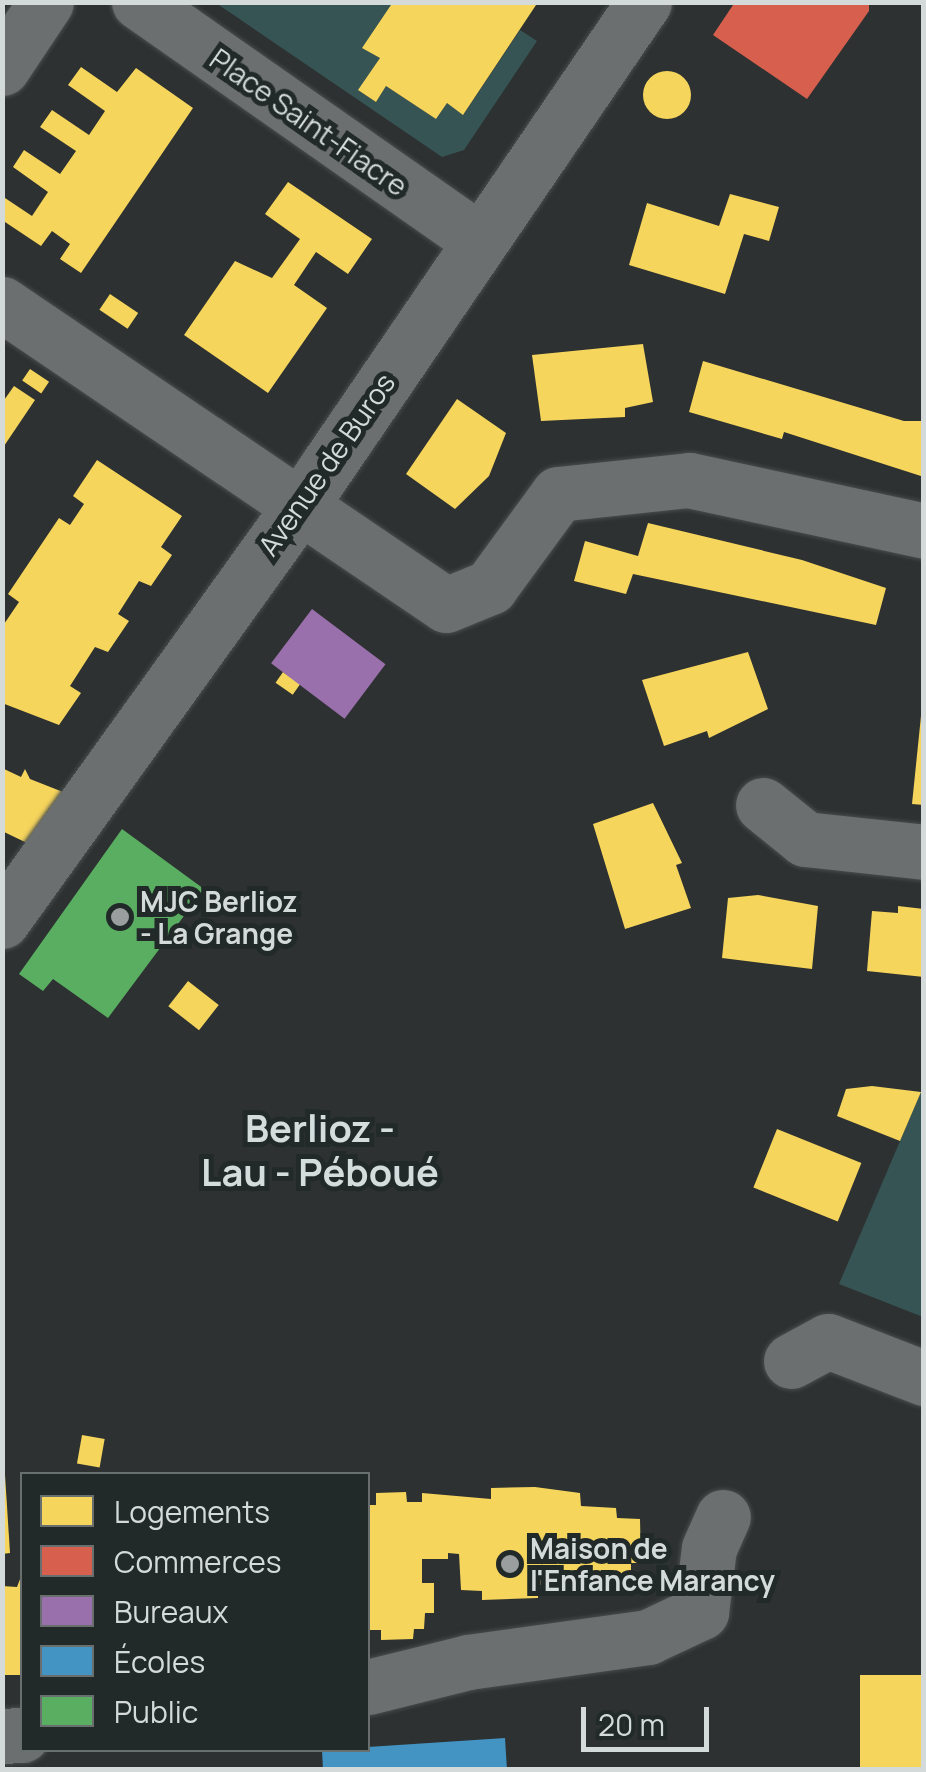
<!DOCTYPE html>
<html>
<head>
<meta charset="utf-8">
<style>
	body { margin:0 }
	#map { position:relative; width:926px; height:1772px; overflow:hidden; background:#2d3131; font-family:Manrope,sans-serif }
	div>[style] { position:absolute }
	.green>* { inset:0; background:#375454 }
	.homes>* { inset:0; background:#f6d55c; transform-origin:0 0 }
	.round { border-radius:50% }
	.shops>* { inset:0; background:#d6604d }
	.offices>* { inset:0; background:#9970ab; transform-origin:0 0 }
	.schools>* { inset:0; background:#4393c3 }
	.public>* { inset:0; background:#5aae61 }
	.roads { filter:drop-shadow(0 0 2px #484c4c) drop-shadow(0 0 2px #484c4c) }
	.minor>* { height:55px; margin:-27.5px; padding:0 27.5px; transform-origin:27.5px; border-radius:27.5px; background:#6c6f6f }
	.dots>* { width:28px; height:28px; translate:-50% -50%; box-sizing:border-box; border:5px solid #222929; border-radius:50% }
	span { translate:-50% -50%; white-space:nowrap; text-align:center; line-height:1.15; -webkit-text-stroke:10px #222929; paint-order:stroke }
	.street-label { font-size:28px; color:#d4d9d9 }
	.poi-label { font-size:28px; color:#d4d9d9; font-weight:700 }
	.left { translate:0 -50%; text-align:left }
	.district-label { font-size:38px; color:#d3dddc; font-weight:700 }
	.frame { position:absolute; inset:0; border:5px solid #d4d9d9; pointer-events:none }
	.legend { position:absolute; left:20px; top:1472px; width:350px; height:280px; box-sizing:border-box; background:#222929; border:2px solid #696f6f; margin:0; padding:12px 18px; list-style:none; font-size:30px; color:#d4d9d9 }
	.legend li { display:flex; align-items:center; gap:20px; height:50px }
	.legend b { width:50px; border:2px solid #696f6f }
	.scale { position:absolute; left:581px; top:1707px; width:128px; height:45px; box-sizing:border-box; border:5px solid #d4d9d9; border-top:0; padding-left:12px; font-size:30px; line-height:35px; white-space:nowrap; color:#d4d9d9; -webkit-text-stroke:8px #222929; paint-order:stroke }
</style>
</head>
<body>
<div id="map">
	<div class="green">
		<div style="clip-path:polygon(216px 3px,393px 3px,363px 48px,380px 58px,359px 91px,376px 102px,386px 86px,436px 119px,447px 103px,464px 114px,520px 30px,537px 41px,464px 150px,442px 157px)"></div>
		<div style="clip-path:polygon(921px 1092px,923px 1092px,923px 1317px,839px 1284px)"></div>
	</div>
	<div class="homes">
		<div style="clip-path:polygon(393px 2px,538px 2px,463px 115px,447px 103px,436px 119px,386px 86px,376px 102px,358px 90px,380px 58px,362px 48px)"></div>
		<div style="clip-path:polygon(81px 67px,117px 92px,136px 68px,193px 108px,81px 273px,60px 259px,70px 244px,52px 231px,41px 246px,2px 220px,2px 196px,32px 216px,48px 192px,13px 167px,24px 150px,60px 174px,76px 151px,40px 127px,52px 110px,89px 135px,105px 111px,68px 85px)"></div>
		<div class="round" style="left:643px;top:71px;width:48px;height:48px"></div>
		<div style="clip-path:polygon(288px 182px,372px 239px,348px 274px,316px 252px,294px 285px,327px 308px,268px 393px,184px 335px,235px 261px,272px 278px,300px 239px,265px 214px)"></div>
		<div style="clip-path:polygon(730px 194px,779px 207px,769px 241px,744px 234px,725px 294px,629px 265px,647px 203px,719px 226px)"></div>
		<div style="left:110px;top:294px;width:34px;height:19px;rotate:34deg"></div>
		<div style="clip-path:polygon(643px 344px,653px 402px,625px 408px,625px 417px,541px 421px,532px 355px)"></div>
		<div style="clip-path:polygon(703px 361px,904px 421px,924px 421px,924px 477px,784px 432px,782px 439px,689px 412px)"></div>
		<div style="left:30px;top:369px;width:23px;height:14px;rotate:34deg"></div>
		<div style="clip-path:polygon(14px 386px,35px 400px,2px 449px,2px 403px)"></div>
		<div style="clip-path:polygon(457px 399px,506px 433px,489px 476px,455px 509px,406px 474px)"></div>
		<div style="clip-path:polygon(97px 460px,182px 516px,161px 547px,172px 555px,151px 586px,139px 581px,118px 614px,129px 621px,108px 652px,95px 647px,70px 686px,81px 693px,59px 725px,2px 703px,2px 627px,19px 602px,8px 594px,59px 518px,70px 525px,84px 504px,73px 496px)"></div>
		<div style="clip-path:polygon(648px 523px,802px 560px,886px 588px,876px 625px,633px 574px,626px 594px,574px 581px,585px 541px,638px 556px)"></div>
		<div style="clip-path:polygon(748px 652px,768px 709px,709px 738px,707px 731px,664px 746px,642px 680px)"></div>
		<div style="left:283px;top:672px;width:21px;height:13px;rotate:35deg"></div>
		<div style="clip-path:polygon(921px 716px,924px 716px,924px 805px,912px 804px)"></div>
		<div style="clip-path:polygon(2px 768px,21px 777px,25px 769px,30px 779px,63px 792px,27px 843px,2px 831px)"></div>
		<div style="clip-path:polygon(653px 803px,682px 863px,676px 865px,691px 908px,625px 929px,593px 824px)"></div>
		<div style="clip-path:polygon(758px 895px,818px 906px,812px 969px,722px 958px,728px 898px)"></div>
		<div style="clip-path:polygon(898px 906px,924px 909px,924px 977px,867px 971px,872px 911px,898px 913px)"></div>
		<div style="left:188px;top:981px;width:39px;height:32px;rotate:38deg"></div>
		<div style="clip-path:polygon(872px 1086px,921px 1092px,900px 1141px,837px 1116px,846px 1089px)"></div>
		<div style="left:777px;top:1129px;width:91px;height:63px;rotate:22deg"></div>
		<div style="left:82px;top:1435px;width:23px;height:29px;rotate:10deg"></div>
		<div style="clip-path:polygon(5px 1475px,10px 1553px,2px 1554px,2px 1476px)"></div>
		<div style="clip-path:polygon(535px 1487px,580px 1493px,581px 1506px,616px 1508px,617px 1518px,640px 1519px,641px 1563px,631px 1563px,631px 1583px,538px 1585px,538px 1598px,482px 1600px,482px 1591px,461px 1590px,459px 1554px,448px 1553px,448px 1559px,422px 1559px,422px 1583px,434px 1583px,434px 1613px,425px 1613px,424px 1629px,414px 1629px,413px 1639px,381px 1640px,381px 1630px,368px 1630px,368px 1505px,376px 1505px,376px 1493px,406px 1492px,407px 1502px,422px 1502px,422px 1493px,491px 1499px,491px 1488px)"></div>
		<div style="clip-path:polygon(22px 1574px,21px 1675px,2px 1675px,2px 1586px,17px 1587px)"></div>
		<div style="left:924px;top:1675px;width:94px;height:64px;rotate:90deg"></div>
	</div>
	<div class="shops">
		<div style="clip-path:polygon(735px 2px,869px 2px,869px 11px,807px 99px,713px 35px)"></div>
	</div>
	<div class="offices">
		<div style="left:312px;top:609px;width:92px;height:68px;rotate:37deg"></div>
	</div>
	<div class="schools">
		<div style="clip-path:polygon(505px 1738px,507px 1770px,323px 1770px,322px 1750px)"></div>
	</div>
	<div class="public">
		<div style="clip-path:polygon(122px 829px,204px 889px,108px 1018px,53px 979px,43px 991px,19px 974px)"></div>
	</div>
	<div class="roads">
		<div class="minor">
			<div style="left:139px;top:2px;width:416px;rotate:35deg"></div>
			<div style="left:2px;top:68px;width:79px;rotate:-56.3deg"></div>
			<div style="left:2px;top:304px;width:536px;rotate:34.13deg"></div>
			<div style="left:446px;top:605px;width:48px;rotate:-22.2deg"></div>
			<div style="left:490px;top:587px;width:115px;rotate:-53.8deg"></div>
			<div style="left:558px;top:494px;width:132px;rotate:-6.1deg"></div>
			<div style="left:689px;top:480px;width:240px;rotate:12.2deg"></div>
			<div style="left:763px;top:805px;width:54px;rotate:39deg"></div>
			<div style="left:805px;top:839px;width:120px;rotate:6.2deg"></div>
			<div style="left:2px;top:921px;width:511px;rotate:-54.32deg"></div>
			<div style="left:300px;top:506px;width:610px;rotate:-55.68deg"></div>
			<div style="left:791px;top:1361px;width:42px;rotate:-28.4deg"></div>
			<div style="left:828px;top:1341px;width:103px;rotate:21.1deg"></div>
			<div style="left:368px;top:1687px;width:103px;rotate:-14deg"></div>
			<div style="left:468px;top:1662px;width:182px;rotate:-7.9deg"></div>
			<div style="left:648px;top:1637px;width:59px;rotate:-25.3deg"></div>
			<div style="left:701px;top:1612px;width:64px;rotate:-82.9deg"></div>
			<div style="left:709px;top:1548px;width:34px;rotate:-66deg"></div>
			<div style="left:2px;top:1736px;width:20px;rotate:-3deg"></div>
		</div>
	</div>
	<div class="dots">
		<div style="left:120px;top:917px;background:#9a9e9e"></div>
		<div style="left:510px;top:1564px;background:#9a9e9e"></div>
	</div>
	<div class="street-label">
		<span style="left:309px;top:122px;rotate:35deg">Place Saint-Fiacre</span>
		<span style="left:326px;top:464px;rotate:-55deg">Avenue de Buros</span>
	</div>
	<div class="poi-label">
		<span class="left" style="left:140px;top:917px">MJC Berlioz<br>- La Grange</span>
		<span class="left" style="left:530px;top:1564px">Maison de<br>l'Enfance Marancy</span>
	</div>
	<div class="district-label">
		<span style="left:320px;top:1150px">Berlioz -<br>Lau - Péboué</span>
	</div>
	<div class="frame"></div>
	<ul class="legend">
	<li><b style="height:28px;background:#f6d55c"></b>Logements</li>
	<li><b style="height:28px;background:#d6604d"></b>Commerces</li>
	<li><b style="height:28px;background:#9970ab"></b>Bureaux</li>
	<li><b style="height:28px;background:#4393c3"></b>Écoles</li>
	<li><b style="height:28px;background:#5aae61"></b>Public</li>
	</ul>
	<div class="scale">20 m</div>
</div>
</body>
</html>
